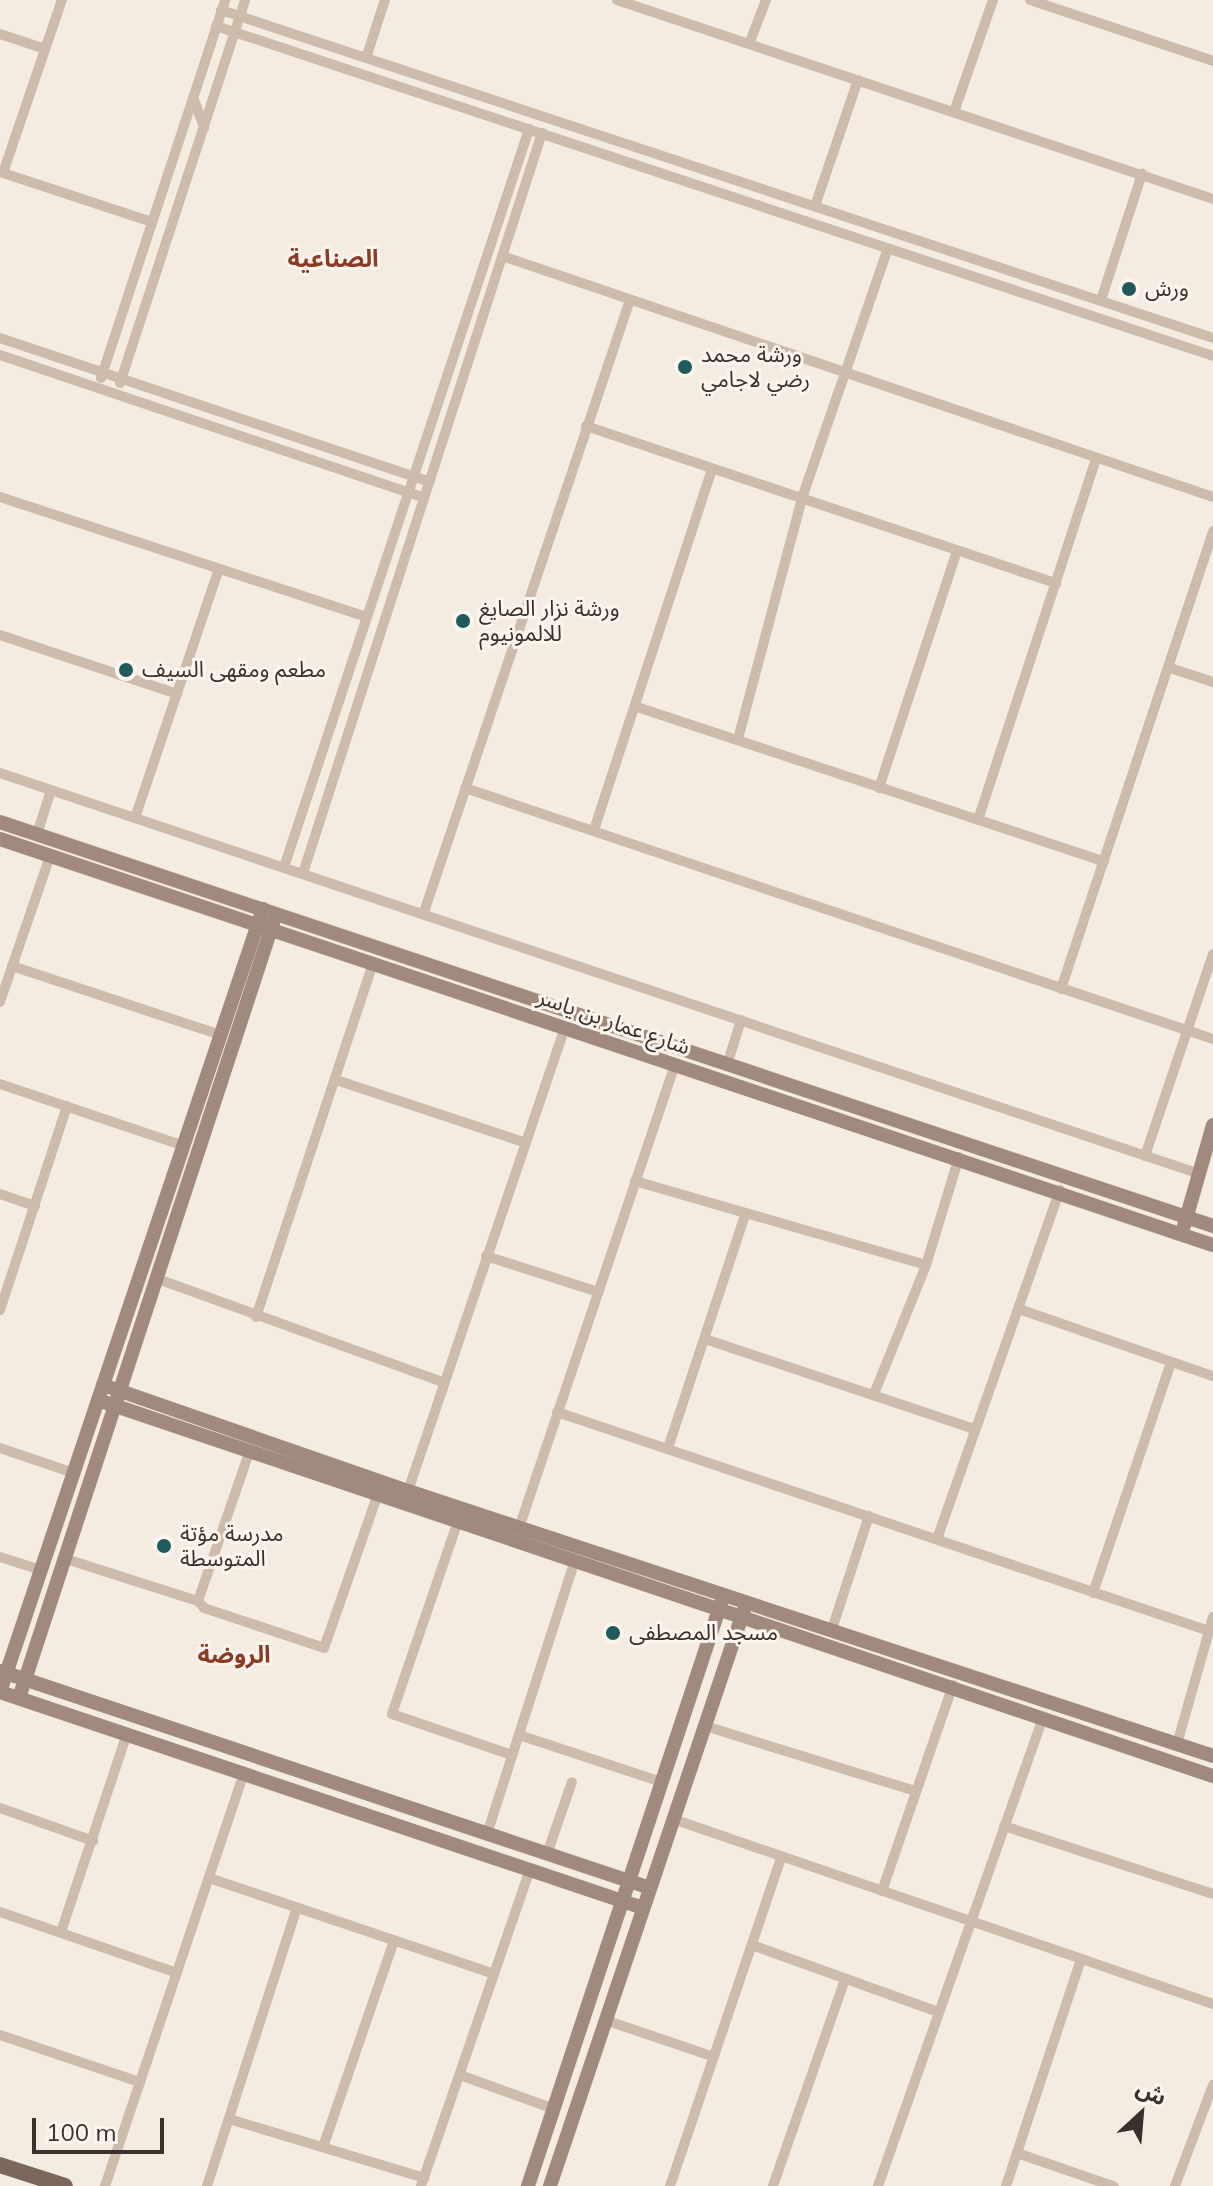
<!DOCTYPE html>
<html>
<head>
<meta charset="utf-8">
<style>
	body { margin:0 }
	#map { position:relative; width:1213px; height:2186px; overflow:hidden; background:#f4ebe1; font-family:Mulish,"Noto Sans Arabic",sans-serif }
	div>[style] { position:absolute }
	.street>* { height:10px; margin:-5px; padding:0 5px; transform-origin:5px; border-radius:5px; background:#cdbbac }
	.secondary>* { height:14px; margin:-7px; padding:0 7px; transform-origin:7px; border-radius:7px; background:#a18a7d }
	.primary>* { height:16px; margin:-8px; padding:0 8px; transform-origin:8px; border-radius:8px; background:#7d675c }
	.dots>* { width:22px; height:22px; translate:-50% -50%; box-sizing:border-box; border:4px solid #fbf5ee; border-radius:50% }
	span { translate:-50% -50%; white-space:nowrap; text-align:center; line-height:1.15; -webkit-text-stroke:6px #fbf5ee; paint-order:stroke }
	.poi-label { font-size:22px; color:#3b302b }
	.left { translate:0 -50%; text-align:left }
	.street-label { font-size:22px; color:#3b302b }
	.neighbourhood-label { font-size:24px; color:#8c3b22; font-weight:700 }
	.north { position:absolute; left:1101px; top:2074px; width:80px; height:80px; -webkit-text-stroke:6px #fbf5ee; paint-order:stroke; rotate:26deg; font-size:22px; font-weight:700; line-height:32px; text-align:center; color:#3b302b }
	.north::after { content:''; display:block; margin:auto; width:28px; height:36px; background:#3b302b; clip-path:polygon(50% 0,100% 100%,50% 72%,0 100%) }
	.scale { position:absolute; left:32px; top:2118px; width:132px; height:36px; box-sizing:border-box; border:4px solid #3b302b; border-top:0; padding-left:10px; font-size:24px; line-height:28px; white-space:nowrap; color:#3b302b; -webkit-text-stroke:6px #fbf5ee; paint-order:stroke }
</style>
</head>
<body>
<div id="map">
	<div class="street">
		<div style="left:617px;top:0;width:628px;rotate:18.46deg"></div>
		<div style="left:1030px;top:0;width:193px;rotate:18.4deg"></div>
		<div style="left:221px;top:10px;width:1045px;rotate:18.3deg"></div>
		<div style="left:216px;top:26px;width:1050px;rotate:18.31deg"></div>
		<div style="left:0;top:34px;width:47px;rotate:18.4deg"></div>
		<div style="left:749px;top:44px;width:47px;rotate:-68.9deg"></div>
		<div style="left:366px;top:58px;width:61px;rotate:-71.9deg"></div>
		<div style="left:193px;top:97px;width:33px;rotate:70deg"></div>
		<div style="left:954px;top:112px;width:119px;rotate:-70.8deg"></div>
		<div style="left:0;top:172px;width:160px;rotate:18.2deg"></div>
		<div style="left:3px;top:173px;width:183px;rotate:-71.2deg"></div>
		<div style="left:815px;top:206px;width:133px;rotate:-71.2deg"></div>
		<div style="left:502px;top:256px;width:751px;rotate:18.72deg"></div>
		<div style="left:1101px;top:300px;width:133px;rotate:-72deg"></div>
		<div style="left:0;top:338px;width:453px;rotate:18.5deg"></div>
		<div style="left:0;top:355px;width:447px;rotate:18.6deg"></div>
		<div style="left:101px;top:378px;width:398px;rotate:-71.8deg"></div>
		<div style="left:120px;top:383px;width:403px;rotate:-71.9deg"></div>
		<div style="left:586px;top:426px;width:496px;rotate:18.5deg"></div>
		<div style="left:0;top:497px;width:386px;rotate:18.1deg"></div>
		<div style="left:0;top:635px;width:187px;rotate:18.4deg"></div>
		<div style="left:1170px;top:668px;width:45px;rotate:18deg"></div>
		<div style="left:637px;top:707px;width:492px;rotate:18.3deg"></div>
		<div style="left:738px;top:739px;width:249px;rotate:-75.1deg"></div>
		<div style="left:802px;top:498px;width:264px;rotate:-71deg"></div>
		<div style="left:0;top:773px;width:1262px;rotate:18.48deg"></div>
		<div style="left:465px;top:788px;width:789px;rotate:18.55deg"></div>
		<div style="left:879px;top:788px;width:250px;rotate:-71.8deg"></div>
		<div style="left:135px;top:818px;width:263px;rotate:-71.4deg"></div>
		<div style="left:978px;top:820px;width:380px;rotate:-71.9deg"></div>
		<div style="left:594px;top:830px;width:379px;rotate:-71.9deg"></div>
		<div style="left:37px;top:834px;width:46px;rotate:-72.3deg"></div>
		<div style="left:284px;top:867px;width:778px;rotate:-71.63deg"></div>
		<div style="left:303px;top:873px;width:778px;rotate:-72.1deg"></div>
		<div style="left:424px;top:912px;width:646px;rotate:-71.4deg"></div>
		<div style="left:12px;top:966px;width:220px;rotate:18.3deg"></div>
		<div style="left:1061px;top:989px;width:483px;rotate:-71.6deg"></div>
		<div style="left:0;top:1002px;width:154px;rotate:-71.1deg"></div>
		<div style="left:727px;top:1065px;width:47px;rotate:-72.7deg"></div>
		<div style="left:336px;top:1080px;width:198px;rotate:18.3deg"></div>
		<div style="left:0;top:1084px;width:194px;rotate:18.6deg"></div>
		<div style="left:1145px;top:1156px;width:213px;rotate:-71.4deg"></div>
		<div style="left:635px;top:1181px;width:303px;rotate:16.1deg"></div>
		<div style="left:0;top:1194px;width:37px;rotate:19deg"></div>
		<div style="left:486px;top:1256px;width:118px;rotate:17.8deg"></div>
		<div style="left:158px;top:1279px;width:303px;rotate:19.9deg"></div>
		<div style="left:1019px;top:1309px;width:205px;rotate:19.1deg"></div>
		<div style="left:0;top:1310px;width:215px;rotate:-71.8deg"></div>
		<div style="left:256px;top:1317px;width:373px;rotate:-71.7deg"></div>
		<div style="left:705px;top:1339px;width:284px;rotate:18.5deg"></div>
		<div style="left:874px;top:1394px;width:139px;rotate:-68deg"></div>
		<div style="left:926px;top:1265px;width:113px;rotate:-73deg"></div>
		<div style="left:557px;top:1412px;width:688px;rotate:18.57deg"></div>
		<div style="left:0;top:1448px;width:78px;rotate:18.7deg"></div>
		<div style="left:668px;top:1448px;width:245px;rotate:-71.7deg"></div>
		<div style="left:408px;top:1491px;width:490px;rotate:-71.3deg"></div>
		<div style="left:458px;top:1521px;width:204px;rotate:108.9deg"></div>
		<div style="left:392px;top:1714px;width:127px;rotate:18.9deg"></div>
		<div style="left:519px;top:1528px;width:486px;rotate:-71.4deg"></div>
		<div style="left:937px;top:1539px;width:370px;rotate:-70.6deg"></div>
		<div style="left:0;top:1557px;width:43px;rotate:17.6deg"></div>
		<div style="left:66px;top:1559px;width:139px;rotate:17.7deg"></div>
		<div style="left:198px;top:1601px;width:160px;rotate:-71deg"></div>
		<div style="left:1093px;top:1593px;width:244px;rotate:-71.3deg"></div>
		<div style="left:198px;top:1601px;width:9px;rotate:49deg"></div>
		<div style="left:204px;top:1608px;width:126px;rotate:18.4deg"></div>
		<div style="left:324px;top:1648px;width:163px;rotate:-70.7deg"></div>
		<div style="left:832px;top:1629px;width:119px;rotate:-71.9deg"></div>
		<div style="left:705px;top:1726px;width:220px;rotate:17.2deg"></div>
		<div style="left:519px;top:1735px;width:151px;rotate:18.2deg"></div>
		<div style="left:1177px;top:1744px;width:132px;rotate:-74.2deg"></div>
		<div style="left:0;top:1808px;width:99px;rotate:19.5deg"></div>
		<div style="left:673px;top:1819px;width:571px;rotate:18.91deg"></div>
		<div style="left:1004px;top:1826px;width:220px;rotate:18deg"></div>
		<div style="left:487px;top:1834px;width:288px;rotate:-72.2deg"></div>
		<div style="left:547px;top:1854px;width:76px;rotate:-70.9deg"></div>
		<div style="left:209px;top:1878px;width:301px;rotate:18.6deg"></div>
		<div style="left:882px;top:1891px;width:218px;rotate:-71deg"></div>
		<div style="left:0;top:1912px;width:187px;rotate:19deg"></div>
		<div style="left:61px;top:1932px;width:209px;rotate:-71.6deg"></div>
		<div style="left:752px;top:1945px;width:198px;rotate:19.8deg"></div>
		<div style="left:605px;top:2020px;width:115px;rotate:18.7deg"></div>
		<div style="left:0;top:2035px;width:148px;rotate:18.6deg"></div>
		<div style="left:460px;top:2075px;width:100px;rotate:19.9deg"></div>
		<div style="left:229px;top:2119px;width:204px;rotate:16.8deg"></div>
		<div style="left:323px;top:2147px;width:218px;rotate:-71deg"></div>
		<div style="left:1017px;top:2153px;width:102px;rotate:19deg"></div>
		<div style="left:105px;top:2186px;width:435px;rotate:-71.4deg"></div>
		<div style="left:207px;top:2186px;width:292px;rotate:-72.1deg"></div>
		<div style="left:421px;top:2186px;width:334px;rotate:-71deg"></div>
		<div style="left:670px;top:2186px;width:348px;rotate:-71.3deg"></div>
		<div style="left:773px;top:2186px;width:219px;rotate:-70.8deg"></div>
		<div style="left:878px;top:2186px;width:495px;rotate:-70.6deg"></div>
		<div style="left:1006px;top:2186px;width:239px;rotate:-71.7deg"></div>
		<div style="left:1175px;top:2186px;width:108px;rotate:-69.4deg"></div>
	</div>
	<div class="secondary">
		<div style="left:0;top:822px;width:1279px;rotate:18.42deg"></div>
		<div style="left:0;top:839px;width:1279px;rotate:18.51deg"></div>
		<div style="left:263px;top:909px;width:826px;rotate:108.57deg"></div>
		<div style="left:0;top:1692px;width:678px;rotate:18.57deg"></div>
		<div style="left:1184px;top:1226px;width:105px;rotate:-74deg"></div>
		<div style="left:103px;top:1385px;width:323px;rotate:19.2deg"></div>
		<div style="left:408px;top:1491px;width:847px;rotate:18.22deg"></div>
		<div style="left:98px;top:1400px;width:1177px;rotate:18.64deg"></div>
		<div style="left:0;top:1671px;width:685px;rotate:18.46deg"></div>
		<div style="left:19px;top:1698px;width:816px;rotate:-71.85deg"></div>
		<div style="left:528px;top:2186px;width:617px;rotate:-71.68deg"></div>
		<div style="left:550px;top:2186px;width:611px;rotate:-71.39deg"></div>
	</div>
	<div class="primary">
		<div style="left:0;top:2165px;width:68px;rotate:17.9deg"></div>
	</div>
	<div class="dots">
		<div style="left:1129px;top:289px;background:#1f5a5e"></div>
		<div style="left:685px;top:367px;background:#1f5a5e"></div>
		<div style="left:463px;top:621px;background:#1f5a5e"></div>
		<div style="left:126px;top:670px;background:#1f5a5e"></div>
		<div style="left:164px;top:1546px;background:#1f5a5e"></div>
		<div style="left:613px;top:1633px;background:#1f5a5e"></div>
	</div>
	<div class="poi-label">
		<span class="left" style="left:1145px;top:289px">ورش</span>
		<span class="left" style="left:701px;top:367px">ورشة محمد<br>رضي لاجامي</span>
		<span class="left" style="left:479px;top:621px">ورشة نزار الصايغ<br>للالمونيوم</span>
		<span class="left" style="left:142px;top:670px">مطعم ومقهى السيف</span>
		<span class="left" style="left:180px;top:1546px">مدرسة مؤتة<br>المتوسطة</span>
		<span class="left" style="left:629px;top:1633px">مسجد المصطفى</span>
	</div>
	<div class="street-label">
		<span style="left:614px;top:1022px;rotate:19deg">شارع عمار بن ياسر</span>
	</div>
	<div class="neighbourhood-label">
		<span style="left:333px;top:259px">الصناعية</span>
		<span style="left:234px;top:1655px">الروضة</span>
	</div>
	<div class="north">ش</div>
	<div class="scale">100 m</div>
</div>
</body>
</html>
